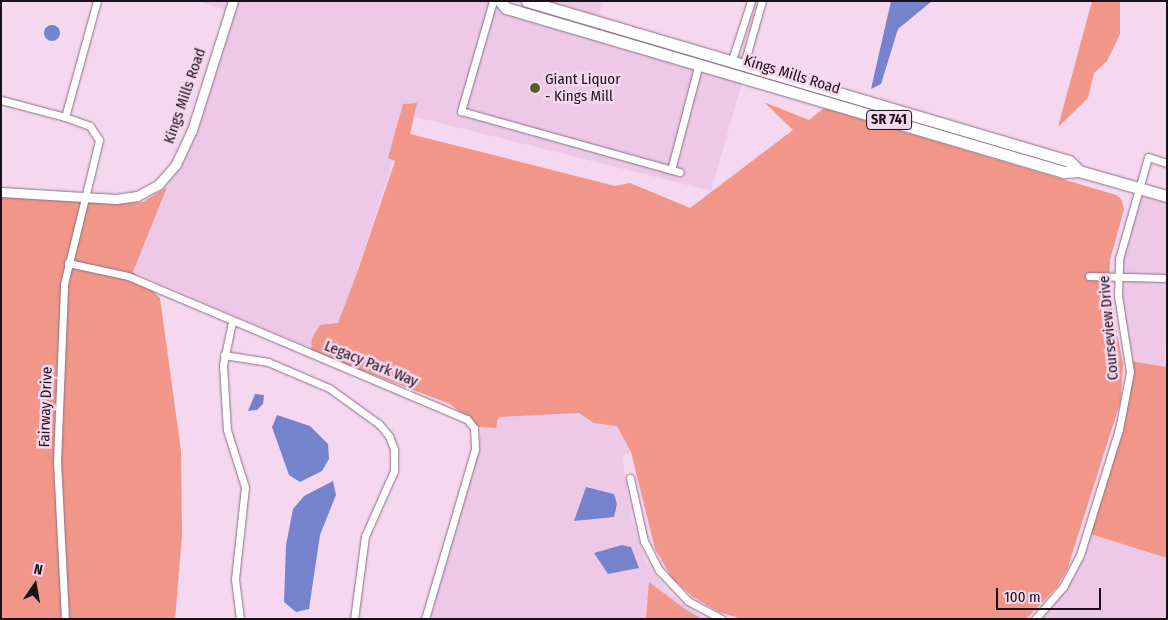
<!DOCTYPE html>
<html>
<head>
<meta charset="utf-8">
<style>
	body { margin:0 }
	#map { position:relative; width:1168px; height:620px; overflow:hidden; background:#f5d7ef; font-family:"Fira Sans Condensed",sans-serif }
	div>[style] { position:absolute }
	.built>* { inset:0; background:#edc9e7 }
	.green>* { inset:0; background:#f19688 }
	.water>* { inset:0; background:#7583cd }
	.round { border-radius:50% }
	.roads { filter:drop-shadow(0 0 1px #8a7086) drop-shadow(0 0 1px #8a7086) }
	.minor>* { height:7px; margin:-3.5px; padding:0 3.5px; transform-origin:3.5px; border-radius:3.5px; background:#fff }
	.tertiary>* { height:9px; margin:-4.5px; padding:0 4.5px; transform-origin:4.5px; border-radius:4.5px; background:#fff }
	.primary>* { height:11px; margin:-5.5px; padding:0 5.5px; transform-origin:5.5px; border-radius:5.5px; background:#fff }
	.dots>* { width:14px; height:14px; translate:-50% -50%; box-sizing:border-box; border:2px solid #f5d7ef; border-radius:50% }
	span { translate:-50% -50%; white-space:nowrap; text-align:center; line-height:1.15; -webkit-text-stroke:5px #f5d7ef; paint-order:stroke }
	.shield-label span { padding:1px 4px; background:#f5d7ef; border:1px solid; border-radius:4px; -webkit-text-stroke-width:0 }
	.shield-label { font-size:14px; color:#1a1019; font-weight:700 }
	.street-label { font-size:15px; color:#1a1019 }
	.poi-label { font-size:15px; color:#1a1019 }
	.left { translate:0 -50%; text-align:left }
	.frame { position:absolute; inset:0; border:2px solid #1a1019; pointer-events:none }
	.north { position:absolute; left:10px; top:560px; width:50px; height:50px; -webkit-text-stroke:4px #f5d7ef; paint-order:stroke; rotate:12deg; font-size:14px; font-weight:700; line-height:20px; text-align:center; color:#1a1019 }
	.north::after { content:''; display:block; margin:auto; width:18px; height:22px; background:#1a1019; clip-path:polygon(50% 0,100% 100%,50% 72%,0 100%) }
	.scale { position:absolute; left:996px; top:588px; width:105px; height:22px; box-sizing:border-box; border:2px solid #1a1019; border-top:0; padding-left:6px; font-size:15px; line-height:18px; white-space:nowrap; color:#1a1019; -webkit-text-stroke:4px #f5d7ef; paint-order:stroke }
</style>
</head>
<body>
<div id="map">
	<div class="built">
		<div style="clip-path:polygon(198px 1px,500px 1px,744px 76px,711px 191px,408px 115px,329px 356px,133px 272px,176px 164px,229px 11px)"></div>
		<div style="clip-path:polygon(527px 1px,603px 1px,597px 22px)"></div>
		<div style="clip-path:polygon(1138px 188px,1167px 196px,1165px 368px,1129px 361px,1117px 277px)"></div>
		<div style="clip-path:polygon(622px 409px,631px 452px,622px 456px,632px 519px,647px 563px,669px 593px,705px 619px,429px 619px,478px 448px,484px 415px)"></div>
		<div style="clip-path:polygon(1087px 533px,1167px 558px,1167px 619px,1035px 619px,1054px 600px)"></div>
	</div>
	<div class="green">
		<div style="clip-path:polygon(1092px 1px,1120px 1px,1120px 34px,1107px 61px,1094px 73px,1088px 98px,1058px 127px)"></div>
		<div style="clip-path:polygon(764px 102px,809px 120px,824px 108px,1116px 195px,1121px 199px,1124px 209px,1110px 260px,1109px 292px,1123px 364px,1121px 400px,1067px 570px,1057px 587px,1026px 619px,742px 619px,719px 612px,693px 597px,672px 578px,655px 549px,631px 452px,617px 426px,594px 423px,579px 413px,498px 417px,496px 428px,479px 427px,450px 404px,311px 351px,312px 338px,320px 325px,338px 323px,358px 270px,395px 161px,388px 158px,403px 104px,417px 103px,410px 134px,615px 186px,630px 183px,690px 208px,793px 130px)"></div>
		<div style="clip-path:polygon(167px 187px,133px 272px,160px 298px,181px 451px,182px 535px,175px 619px,1px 619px,1px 192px,119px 204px,143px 202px)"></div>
		<div style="clip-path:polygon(1129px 361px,1167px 367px,1167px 558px,1087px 533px,1119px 429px)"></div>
		<div style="clip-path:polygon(649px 582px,685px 609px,702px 619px,646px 619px)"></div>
	</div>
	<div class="water">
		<div style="clip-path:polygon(891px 1px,932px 1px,898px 29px,881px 84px,871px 89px)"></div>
		<div class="round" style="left:44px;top:25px;width:16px;height:16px"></div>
		<div style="clip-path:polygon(255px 394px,264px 395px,263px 404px,257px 410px,248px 411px)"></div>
		<div style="clip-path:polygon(277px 415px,310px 426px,328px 444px,329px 459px,322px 471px,300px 482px,289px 475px,272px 427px)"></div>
		<div style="clip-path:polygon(333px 481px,336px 495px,320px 535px,309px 609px,296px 612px,284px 602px,286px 545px,293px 509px,304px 496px)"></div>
		<div style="clip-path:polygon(586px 487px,614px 494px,617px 504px,614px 517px,574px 521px)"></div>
		<div style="clip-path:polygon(622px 545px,631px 547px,639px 568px,608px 574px,594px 553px)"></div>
	</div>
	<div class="roads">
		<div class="minor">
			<div style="left:493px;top:1px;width:115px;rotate:106.2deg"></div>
			<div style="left:461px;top:111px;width:227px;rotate:15.6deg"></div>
			<div style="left:732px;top:60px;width:62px;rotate:-72.1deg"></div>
			<div style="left:744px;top:64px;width:66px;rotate:-74.1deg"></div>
			<div style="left:1px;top:100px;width:66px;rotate:14.9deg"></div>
			<div style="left:65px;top:117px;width:120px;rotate:-74.6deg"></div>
			<div style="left:671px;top:170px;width:111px;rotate:-75.3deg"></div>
			<div style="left:68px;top:263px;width:61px;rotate:12.2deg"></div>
			<div style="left:128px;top:276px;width:368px;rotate:22.9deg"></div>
			<div style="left:467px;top:419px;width:11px;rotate:52deg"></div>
			<div style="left:474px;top:428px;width:21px;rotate:87deg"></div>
			<div style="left:475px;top:449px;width:177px;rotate:106.4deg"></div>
			<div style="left:1089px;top:276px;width:74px;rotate:1.5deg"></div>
			<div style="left:232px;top:322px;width:44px;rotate:101.8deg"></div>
			<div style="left:223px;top:365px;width:65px;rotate:86.5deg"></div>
			<div style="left:227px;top:430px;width:60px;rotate:72.5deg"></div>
			<div style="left:245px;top:487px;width:93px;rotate:96.2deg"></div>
			<div style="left:235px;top:579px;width:40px;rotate:82.9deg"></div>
			<div style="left:224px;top:355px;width:45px;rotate:9deg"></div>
			<div style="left:268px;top:362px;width:66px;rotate:23.1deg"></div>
			<div style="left:329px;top:388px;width:62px;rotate:35.8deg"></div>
			<div style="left:379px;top:424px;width:16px;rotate:50deg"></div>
			<div style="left:389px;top:436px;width:14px;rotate:69deg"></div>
			<div style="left:394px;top:449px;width:22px;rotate:90deg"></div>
			<div style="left:394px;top:471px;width:71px;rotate:114deg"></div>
			<div style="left:365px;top:536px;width:84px;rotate:97.5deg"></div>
			<div style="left:630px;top:478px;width:65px;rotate:77.5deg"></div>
			<div style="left:644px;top:541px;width:33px;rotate:63deg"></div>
			<div style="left:659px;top:570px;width:42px;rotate:46.9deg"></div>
			<div style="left:688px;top:601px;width:38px;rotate:28deg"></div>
			<div style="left:65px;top:619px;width:157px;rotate:-92.9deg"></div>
			<div style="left:57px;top:462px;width:178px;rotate:-87.7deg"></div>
			<div style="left:64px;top:284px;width:148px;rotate:-76.3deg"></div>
			<div style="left:99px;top:140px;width:17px;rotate:-123deg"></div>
			<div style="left:90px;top:126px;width:27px;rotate:-160deg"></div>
			<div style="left:1035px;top:619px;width:43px;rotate:-48.8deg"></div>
			<div style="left:1063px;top:587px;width:36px;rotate:-62deg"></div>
			<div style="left:1080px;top:555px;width:132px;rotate:-72.8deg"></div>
			<div style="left:1119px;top:429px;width:58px;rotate:-79.1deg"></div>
			<div style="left:1130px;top:372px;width:78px;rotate:-98.9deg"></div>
			<div style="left:1118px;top:295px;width:36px;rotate:-88deg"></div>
			<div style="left:1119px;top:259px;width:106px;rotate:-74.1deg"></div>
			<div style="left:1148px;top:157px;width:20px;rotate:18deg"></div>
		</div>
		<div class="tertiary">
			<div style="left:1px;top:192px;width:115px;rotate:3.5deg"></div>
			<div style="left:116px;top:199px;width:21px;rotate:-8deg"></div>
			<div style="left:137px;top:196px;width:24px;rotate:-28deg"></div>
			<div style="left:158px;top:185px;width:28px;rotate:-49deg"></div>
			<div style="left:176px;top:164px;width:38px;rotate:-65deg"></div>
			<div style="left:192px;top:130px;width:135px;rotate:-72.4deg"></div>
		</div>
		<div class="primary">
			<div style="left:500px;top:1px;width:9px;rotate:49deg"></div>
			<div style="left:506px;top:8px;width:582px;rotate:16.38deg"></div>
			<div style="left:1064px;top:172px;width:15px;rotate:-4deg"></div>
			<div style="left:1079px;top:171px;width:91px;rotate:15.9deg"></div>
			<div style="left:527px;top:1px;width:565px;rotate:16.45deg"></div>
			<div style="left:1069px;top:161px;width:14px;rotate:45deg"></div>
		</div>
	</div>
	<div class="dots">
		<div style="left:535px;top:88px;background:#575d2c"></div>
	</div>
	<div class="shield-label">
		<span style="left:889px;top:120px">SR 741</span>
	</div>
	<div class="street-label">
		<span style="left:792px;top:75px;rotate:17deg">Kings Mills Road</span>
		<span style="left:185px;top:96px;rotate:-71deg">Kings Mills Road</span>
		<span style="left:1109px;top:328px;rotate:-95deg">Courseview Drive</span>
		<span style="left:371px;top:364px;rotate:22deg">Legacy Park Way</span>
		<span style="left:46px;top:407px;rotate:-88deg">Fairway Drive</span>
	</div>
	<div class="poi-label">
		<span class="left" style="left:545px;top:88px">Giant Liquor<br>- Kings Mill</span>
	</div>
	<div class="frame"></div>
	<div class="north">N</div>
	<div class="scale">100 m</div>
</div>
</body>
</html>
